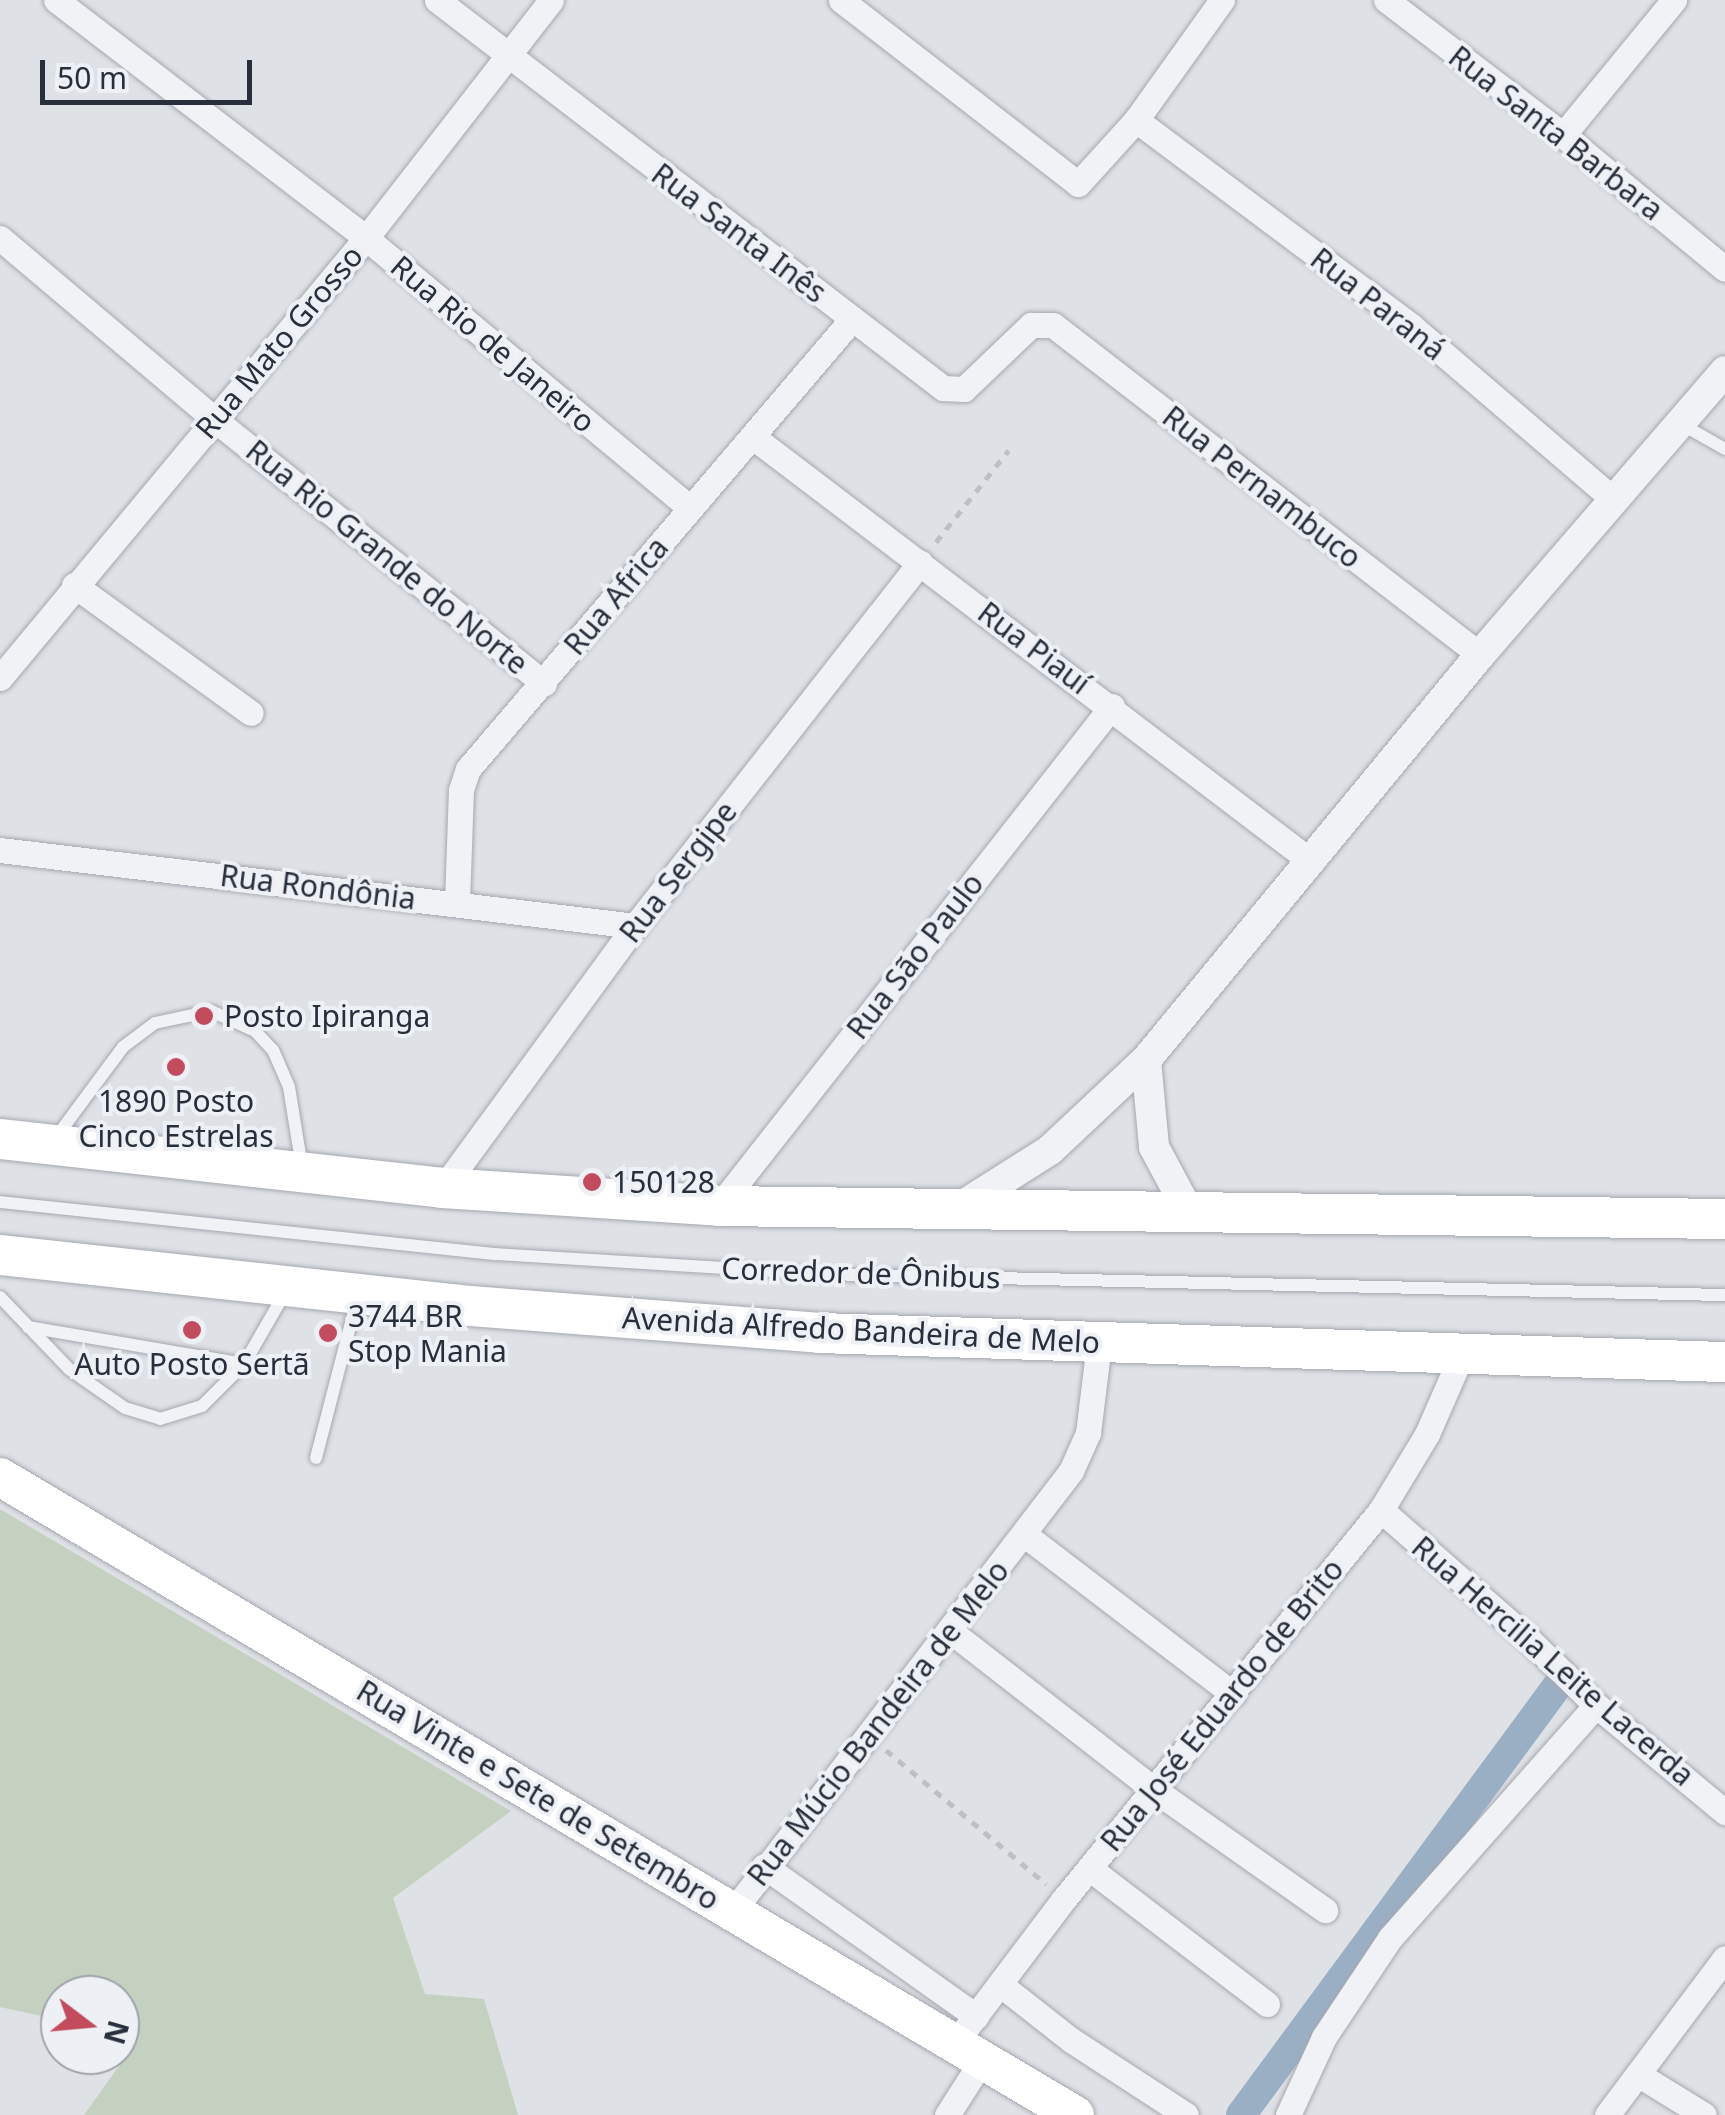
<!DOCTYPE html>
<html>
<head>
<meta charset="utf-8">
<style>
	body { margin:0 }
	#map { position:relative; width:1725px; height:2115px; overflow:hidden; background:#dee1e6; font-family:"Noto Sans",sans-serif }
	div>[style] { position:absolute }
	.green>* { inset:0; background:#c4d0c0 }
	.canal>* { height:30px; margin:-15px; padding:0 15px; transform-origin:15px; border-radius:15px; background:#9bafc4 }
	.path>* { height:5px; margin-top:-2.5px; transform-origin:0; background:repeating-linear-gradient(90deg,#bcbfc5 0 8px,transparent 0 16px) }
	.roads { filter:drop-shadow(0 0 2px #a4a8b0) drop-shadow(0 0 2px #a4a8b0) }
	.service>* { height:12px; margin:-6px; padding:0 6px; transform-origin:6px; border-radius:6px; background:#f0f2f5 }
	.minor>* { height:25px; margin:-12.5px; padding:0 12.5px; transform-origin:12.5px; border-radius:12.5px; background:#f0f2f5 }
	.tertiary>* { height:30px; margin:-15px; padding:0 15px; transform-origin:15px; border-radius:15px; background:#f0f2f5 }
	.primary>* { height:38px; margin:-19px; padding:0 19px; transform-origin:19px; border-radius:19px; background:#fff }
	.trunk>* { height:40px; margin:-20px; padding:0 20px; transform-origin:20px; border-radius:20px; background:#fff }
	.dots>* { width:28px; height:28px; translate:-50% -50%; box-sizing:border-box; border:5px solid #edf0f4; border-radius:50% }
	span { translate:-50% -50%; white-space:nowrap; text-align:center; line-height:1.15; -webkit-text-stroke:8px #edf0f4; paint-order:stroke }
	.street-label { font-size:30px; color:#282f3c }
	.poi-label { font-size:30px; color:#282f3c }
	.left { translate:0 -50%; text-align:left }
	.north { position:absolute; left:40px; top:1975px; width:100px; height:100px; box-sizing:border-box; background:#edf0f4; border:2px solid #9ea3aa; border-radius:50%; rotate:106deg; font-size:28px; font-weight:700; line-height:40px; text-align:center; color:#282f3c }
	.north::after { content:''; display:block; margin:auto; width:35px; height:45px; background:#c34b5e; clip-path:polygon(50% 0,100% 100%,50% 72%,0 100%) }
	.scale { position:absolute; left:40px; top:60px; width:212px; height:45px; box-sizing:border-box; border:5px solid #282f3c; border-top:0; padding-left:12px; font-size:30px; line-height:35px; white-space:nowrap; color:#282f3c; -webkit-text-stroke:8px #edf0f4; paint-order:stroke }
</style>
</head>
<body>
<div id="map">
	<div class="green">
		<div style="clip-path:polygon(0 1509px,511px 1811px,393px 1898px,425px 1994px,484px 1999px,518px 2115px,84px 2115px,139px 2038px,120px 2033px,120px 1995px,60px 1995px,60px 2020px,0 2007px)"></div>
	</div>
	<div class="canal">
		<div style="left:1241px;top:2115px;width:539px;rotate:-53.6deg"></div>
	</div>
	<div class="path">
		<div style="left:936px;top:542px;width:117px;rotate:-51.6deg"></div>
		<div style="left:886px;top:1750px;width:209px;rotate:39.9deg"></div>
	</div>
	<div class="roads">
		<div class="service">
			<div style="left:1681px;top:424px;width:51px;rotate:29.6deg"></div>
			<div style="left:54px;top:1140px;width:116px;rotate:-53.4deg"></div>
			<div style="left:123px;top:1047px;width:40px;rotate:-37deg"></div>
			<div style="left:155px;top:1023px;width:57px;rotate:-12.1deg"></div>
			<div style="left:211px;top:1011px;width:48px;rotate:24.4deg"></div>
			<div style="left:255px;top:1031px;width:26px;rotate:47deg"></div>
			<div style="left:273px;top:1050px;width:40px;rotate:66.6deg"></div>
			<div style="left:289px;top:1087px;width:81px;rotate:80.8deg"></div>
			<div style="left:0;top:1202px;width:498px;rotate:6deg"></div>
			<div style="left:495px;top:1254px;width:330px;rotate:3.5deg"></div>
			<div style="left:824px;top:1274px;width:901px;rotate:1.34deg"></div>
			<div style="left:0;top:1297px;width:100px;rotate:46.2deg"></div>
			<div style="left:69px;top:1369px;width:68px;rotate:34.9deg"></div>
			<div style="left:125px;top:1408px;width:37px;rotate:17deg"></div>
			<div style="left:160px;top:1419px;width:44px;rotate:-17.2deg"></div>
			<div style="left:202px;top:1406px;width:59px;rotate:-45deg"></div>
			<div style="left:244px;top:1364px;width:84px;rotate:-60.1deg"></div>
			<div style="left:28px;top:1327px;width:219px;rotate:9.7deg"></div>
			<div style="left:316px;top:1458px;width:163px;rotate:-75.5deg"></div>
		</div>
		<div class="minor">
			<div style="left:56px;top:0;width:391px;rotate:37.5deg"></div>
			<div style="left:366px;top:238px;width:422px;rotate:39.8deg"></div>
			<div style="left:437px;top:0;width:638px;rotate:37.48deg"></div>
			<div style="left:943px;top:388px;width:21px;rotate:3deg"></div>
			<div style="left:964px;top:389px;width:93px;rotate:-43.7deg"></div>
			<div style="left:1031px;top:325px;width:22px"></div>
			<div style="left:1053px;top:325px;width:540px;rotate:37.7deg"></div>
			<div style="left:841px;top:0;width:300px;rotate:37.8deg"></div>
			<div style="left:1078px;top:184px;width:86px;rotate:-47.8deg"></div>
			<div style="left:1136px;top:120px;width:148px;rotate:-54.4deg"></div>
			<div style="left:1386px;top:0;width:223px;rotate:37.3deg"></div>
			<div style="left:1563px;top:135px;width:210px;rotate:39.6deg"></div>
			<div style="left:1136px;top:120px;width:344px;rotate:36.8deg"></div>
			<div style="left:1411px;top:326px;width:265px;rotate:40.6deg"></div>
			<div style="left:1563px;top:135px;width:175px;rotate:-50.6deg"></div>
			<div style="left:0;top:238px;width:280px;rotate:40.2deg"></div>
			<div style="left:214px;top:419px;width:423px;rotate:38.7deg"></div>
			<div style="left:753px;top:437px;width:702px;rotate:37.25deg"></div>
			<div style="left:74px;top:585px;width:218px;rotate:35.9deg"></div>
			<div style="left:0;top:678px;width:572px;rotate:-50.25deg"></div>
			<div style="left:366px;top:238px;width:301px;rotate:-52.1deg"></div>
			<div style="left:0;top:850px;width:640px;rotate:6.82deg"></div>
			<div style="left:457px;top:903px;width:113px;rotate:-88deg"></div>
			<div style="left:461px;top:790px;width:22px;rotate:-72deg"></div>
			<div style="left:468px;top:769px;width:592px;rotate:-49.52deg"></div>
			<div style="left:443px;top:1188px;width:325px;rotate:-53.8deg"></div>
			<div style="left:635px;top:926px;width:462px;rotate:-51.9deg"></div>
			<div style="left:719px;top:1206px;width:636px;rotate:-51.83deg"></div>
			<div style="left:1381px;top:1510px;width:190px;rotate:41.2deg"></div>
			<div style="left:1524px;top:1635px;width:100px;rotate:44.2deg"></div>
			<div style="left:1596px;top:1705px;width:168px;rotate:39.7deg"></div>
			<div style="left:1025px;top:1535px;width:262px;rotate:37.4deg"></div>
			<div style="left:949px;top:1630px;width:262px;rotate:37.9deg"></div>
			<div style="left:1156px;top:1791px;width:207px;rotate:35.2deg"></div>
			<div style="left:764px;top:1866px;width:260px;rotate:35.3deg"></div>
			<div style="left:1089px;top:1868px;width:224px;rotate:37.4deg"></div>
			<div style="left:733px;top:1911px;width:555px;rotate:-52.47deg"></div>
			<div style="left:1071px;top:1471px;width:42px;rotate:-65.9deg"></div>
			<div style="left:1088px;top:1433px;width:91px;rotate:-83deg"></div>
			<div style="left:1001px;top:1985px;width:89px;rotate:38.2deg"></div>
			<div style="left:1071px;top:2040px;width:137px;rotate:33.1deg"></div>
			<div style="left:955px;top:2043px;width:181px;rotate:-52.9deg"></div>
			<div style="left:1064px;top:1899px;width:502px;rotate:-50.82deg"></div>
			<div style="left:1381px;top:1510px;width:89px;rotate:-58.8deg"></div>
			<div style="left:1427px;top:1434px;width:90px;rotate:-66.3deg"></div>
			<div style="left:1639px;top:2075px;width:76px;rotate:31.6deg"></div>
			<div style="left:947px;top:2115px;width:67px;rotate:-57.3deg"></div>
			<div style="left:1288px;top:2115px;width:86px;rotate:-65.2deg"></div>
			<div style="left:1324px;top:2037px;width:119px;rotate:-56.3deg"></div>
			<div style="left:1390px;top:1938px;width:311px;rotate:-48.5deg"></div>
			<div style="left:1607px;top:2115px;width:196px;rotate:-53.1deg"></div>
		</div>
		<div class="tertiary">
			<div style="left:1146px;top:1060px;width:87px;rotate:84.7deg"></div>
			<div style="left:1154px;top:1147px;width:76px;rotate:61.8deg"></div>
			<div style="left:957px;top:1209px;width:110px;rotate:-32.4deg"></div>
			<div style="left:1050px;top:1150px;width:132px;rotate:-43.2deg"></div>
			<div style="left:1146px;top:1060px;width:525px;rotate:-50.49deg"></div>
			<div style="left:1480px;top:655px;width:375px;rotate:-49.2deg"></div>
		</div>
		<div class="primary">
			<div style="left:0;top:1477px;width:1250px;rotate:30.69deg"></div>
		</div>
		<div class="trunk">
			<div style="left:0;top:1139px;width:446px;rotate:6.3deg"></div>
			<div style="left:443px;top:1188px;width:277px;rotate:3.7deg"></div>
			<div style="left:719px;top:1206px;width:1006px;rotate:0.74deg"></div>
			<div style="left:0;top:1255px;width:461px;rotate:6.2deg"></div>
			<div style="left:458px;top:1305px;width:363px;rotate:4.4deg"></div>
			<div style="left:820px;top:1333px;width:905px;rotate:1.84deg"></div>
		</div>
	</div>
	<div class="dots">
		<div style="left:204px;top:1016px;background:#c34b5e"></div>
		<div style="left:176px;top:1067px;background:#c34b5e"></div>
		<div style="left:592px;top:1182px;background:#c34b5e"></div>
		<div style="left:192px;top:1330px;background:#c34b5e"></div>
		<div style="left:328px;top:1333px;background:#c34b5e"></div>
	</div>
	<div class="street-label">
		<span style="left:1556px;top:133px;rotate:38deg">Rua Santa Barbara</span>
		<span style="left:739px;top:233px;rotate:37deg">Rua Santa Inês</span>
		<span style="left:1378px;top:304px;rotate:38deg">Rua Paraná</span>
		<span style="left:279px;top:342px;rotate:-50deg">Rua Mato Grosso</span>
		<span style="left:493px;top:344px;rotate:40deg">Rua Rio de Janeiro</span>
		<span style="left:1262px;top:487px;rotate:38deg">Rua Pernambuco</span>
		<span style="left:387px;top:557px;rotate:39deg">Rua Rio Grande do Norte</span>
		<span style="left:616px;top:596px;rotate:-50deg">Rua Africa</span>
		<span style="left:1034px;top:648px;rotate:37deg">Rua Piauí</span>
		<span style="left:678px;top:872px;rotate:-52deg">Rua Sergipe</span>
		<span style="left:318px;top:887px;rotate:7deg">Rua Rondônia</span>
		<span style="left:915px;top:956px;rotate:-52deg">Rua São Paulo</span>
		<span style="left:861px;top:1273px;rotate:2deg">Corredor de Ônibus</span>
		<span style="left:861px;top:1330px;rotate:3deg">Avenida Alfredo Bandeira de Melo</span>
		<span style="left:1553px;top:1661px;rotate:41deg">Rua Hercilia Leite Lacerda</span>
		<span style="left:1222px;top:1705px;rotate:-51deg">Rua José Eduardo de Brito</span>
		<span style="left:878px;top:1723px;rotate:-52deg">Rua Múcio Bandeira de Melo</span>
		<span style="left:538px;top:1795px;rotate:31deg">Rua Vinte e Sete de Setembro</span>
	</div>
	<div class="poi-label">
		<span class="left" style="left:224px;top:1016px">Posto Ipiranga</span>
		<span style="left:176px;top:1118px">1890 Posto<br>Cinco Estrelas</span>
		<span class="left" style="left:612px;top:1182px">150128</span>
		<span class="left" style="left:348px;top:1333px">3744 BR<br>Stop Mania</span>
		<span style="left:192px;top:1364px">Auto Posto Sertã</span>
	</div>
	<div class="north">N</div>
	<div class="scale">50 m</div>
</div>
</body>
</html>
